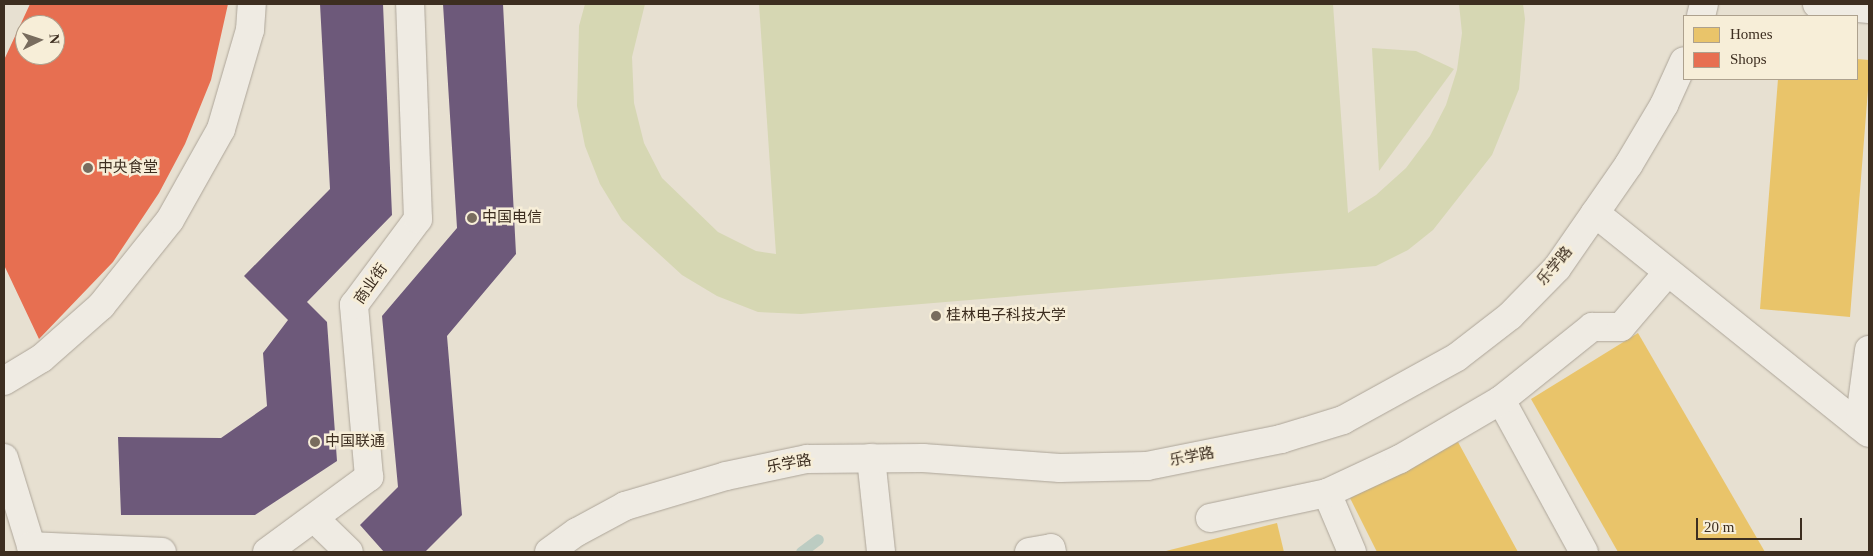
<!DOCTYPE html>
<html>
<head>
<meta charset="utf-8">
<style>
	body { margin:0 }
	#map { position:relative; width:1873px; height:556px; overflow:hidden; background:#e7e0d1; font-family:"Times New Roman","Noto Sans SC",serif }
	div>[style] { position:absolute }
	.green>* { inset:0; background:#d6d7b3 }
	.homes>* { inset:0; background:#e9c46a }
	.shops>* { inset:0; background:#e76f51 }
	.offices>* { inset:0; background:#6d597a }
	.stream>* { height:11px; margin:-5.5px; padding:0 5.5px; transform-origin:5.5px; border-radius:5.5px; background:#bcccc2 }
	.roads { filter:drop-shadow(0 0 1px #ada599) drop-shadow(0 0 1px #ada599) }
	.minor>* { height:28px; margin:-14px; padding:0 14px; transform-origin:14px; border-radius:14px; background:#efebe3 }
	.dots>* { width:14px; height:14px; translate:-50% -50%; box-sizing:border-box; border:2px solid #f7eed8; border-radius:50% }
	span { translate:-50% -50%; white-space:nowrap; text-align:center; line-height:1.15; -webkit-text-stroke:5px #f7eed8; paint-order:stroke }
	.poi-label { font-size:15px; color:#3d2e20 }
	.left { translate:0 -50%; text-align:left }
	.street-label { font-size:15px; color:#3d2e20 }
	.frame { position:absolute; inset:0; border:5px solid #3d2e20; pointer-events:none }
	.legend { position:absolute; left:1683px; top:15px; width:175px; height:65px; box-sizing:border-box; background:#f7eed8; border:1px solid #ada18e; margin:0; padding:6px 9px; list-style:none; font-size:15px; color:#3d2e20 }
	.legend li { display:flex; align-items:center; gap:10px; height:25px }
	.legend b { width:25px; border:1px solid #ada18e }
	.north { position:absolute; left:15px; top:15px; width:50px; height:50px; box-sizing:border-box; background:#f7eed8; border:1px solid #ada18e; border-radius:50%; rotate:86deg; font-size:14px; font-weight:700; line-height:20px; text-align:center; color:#3d2e20 }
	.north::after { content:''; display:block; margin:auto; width:18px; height:22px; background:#786c5e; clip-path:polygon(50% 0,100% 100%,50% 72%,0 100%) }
	.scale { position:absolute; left:1696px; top:518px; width:106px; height:22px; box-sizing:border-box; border:2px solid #3d2e20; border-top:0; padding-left:6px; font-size:15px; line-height:18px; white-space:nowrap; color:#3d2e20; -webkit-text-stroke:4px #f7eed8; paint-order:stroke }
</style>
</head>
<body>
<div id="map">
	<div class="green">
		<div style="clip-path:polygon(585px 4px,645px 4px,632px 57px,634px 103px,644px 143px,662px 178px,718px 232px,756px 251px,776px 254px,759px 4px,1333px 4px,1348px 213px,1376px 195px,1406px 168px,1430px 136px,1446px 105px,1457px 70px,1462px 33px,1459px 4px,1523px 4px,1525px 19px,1519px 89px,1492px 155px,1433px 230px,1408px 250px,1376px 266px,801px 314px,758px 312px,717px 296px,682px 275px,622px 220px,600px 184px,585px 146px,577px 106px,579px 26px)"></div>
		<div style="clip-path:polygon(1372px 48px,1416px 51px,1454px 69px,1379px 171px)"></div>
	</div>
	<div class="homes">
		<div style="clip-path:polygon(1857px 59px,1869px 60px,1869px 77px,1850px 317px,1760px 309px,1778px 79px,1857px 79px)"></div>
		<div style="clip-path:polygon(1638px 333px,1765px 552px,1618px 552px,1531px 399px)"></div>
		<div style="clip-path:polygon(1458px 442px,1518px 552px,1377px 552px,1350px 498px)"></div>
		<div style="clip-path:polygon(1277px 523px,1284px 552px,1162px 552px)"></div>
	</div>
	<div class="shops">
		<div style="clip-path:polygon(evenodd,30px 4px,228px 4px,211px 80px,185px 144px,159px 193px,113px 262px,39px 339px,4px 265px,4px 60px,30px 4px,25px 25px,55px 25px,55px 55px,25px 55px,25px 25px)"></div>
	</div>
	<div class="offices">
		<div style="clip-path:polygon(320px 4px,383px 4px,392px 215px,307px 302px,327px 322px,337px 461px,255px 515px,121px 515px,118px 437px,221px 438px,267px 406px,263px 353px,288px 320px,244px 276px,330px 189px)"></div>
		<div style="clip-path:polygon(443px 4px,503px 4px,516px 254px,447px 336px,462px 515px,425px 552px,384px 552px,360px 525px,398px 487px,382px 316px,457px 228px)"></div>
	</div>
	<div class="stream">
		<div style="left:801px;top:552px;width:21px;rotate:-37deg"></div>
	</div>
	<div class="roads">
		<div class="minor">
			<div style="left:1817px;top:4px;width:52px;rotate:5.5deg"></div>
			<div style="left:1701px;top:16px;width:12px;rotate:-76deg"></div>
			<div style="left:1595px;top:213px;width:351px;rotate:38.8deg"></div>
			<div style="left:4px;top:381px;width:44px;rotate:-31.2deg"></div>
			<div style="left:42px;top:358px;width:79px;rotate:-41.4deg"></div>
			<div style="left:101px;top:306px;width:110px;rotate:-51.3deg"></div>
			<div style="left:170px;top:220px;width:104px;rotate:-60.7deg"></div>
			<div style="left:221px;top:129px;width:103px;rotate:-73.7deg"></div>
			<div style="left:250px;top:30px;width:26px;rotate:-86deg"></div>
			<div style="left:1501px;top:400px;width:173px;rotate:61.4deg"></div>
			<div style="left:1859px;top:425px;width:76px;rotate:-82.4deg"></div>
			<div style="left:4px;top:458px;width:98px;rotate:72.9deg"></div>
			<div style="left:871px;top:458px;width:95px;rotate:83.9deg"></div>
			<div style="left:1327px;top:493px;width:64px;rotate:67deg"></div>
			<div style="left:1210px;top:518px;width:120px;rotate:-12.1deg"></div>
			<div style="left:1327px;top:493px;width:81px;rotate:-25deg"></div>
			<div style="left:1400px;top:459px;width:117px;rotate:-30.3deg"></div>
			<div style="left:1501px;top:400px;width:117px;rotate:-38.7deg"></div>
			<div style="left:1592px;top:327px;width:29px"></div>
			<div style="left:1621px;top:327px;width:72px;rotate:-49.5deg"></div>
			<div style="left:315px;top:519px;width:47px;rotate:44.1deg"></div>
			<div style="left:31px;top:546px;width:131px;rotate:2.6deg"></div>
			<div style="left:267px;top:552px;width:127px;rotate:-36.3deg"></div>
			<div style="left:369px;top:477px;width:173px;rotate:-95deg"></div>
			<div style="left:354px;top:305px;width:107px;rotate:-53.3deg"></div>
			<div style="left:418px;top:219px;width:215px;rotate:-92.1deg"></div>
			<div style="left:549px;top:552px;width:34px;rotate:-36deg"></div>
			<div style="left:577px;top:532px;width:55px;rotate:-28.4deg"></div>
			<div style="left:625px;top:506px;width:105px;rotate:-16.5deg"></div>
			<div style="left:726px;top:476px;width:83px;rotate:-11.9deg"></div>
			<div style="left:807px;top:459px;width:116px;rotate:-0.5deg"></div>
			<div style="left:923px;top:458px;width:137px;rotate:4.2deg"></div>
			<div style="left:1060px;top:468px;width:87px;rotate:-1.3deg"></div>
			<div style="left:1147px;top:466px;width:137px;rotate:-11.4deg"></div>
			<div style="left:1281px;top:439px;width:65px;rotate:-17deg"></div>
			<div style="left:1343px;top:420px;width:130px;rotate:-28.9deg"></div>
			<div style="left:1457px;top:357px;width:67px;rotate:-37.7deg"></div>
			<div style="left:1510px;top:316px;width:67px;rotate:-45.6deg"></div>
			<div style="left:1557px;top:268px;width:126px;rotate:-55.3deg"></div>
			<div style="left:1629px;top:164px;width:69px;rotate:-59.3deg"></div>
			<div style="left:1664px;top:105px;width:48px;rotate:-65.6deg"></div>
			<div style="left:1029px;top:552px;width:22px;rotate:-10deg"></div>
			<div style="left:1051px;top:548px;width:4px;rotate:76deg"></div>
		</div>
	</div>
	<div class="dots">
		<div style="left:88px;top:168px;background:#786c5e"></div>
		<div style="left:472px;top:218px;background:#786c5e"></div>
		<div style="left:936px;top:316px;background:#786c5e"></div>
		<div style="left:315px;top:442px;background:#786c5e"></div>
	</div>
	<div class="poi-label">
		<span class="left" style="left:98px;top:168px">中央食堂</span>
		<span class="left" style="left:482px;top:218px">中国电信</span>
		<span class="left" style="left:946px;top:316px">桂林电子科技大学</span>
		<span class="left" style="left:325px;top:442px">中国联通</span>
	</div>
	<div class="street-label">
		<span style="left:1555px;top:266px;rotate:-50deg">乐学路</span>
		<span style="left:371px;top:284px;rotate:-55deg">商业街</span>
		<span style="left:1192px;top:457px;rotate:-11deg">乐学路</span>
		<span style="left:789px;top:464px;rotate:-10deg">乐学路</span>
	</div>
	<div class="frame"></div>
	<ul class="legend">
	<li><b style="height:14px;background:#e9c46a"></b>Homes</li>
	<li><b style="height:14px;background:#e76f51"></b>Shops</li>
	</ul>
	<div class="north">N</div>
	<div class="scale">20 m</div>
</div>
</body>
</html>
